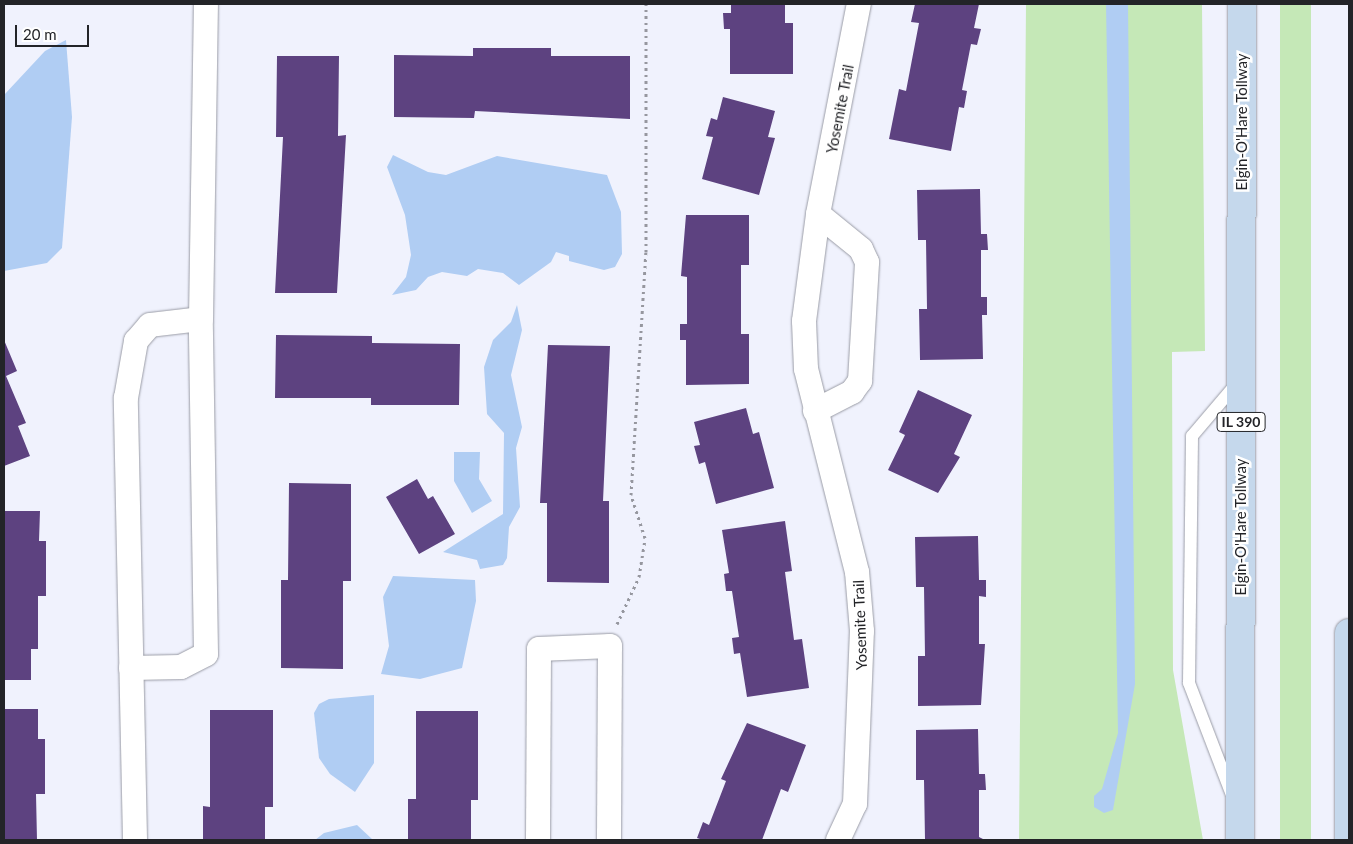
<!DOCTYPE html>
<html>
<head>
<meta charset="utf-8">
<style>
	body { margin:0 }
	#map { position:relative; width:1353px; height:844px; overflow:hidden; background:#f0f2fd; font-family:Lato,sans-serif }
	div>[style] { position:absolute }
	.green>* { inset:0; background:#c5e8b7; transform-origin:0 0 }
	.water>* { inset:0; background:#b0cdf3 }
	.building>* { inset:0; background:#5d4280 }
	.path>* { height:3px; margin-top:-1.5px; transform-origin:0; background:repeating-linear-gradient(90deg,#96979f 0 2.5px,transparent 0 6.5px) }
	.roads { filter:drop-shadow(0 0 1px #9a9ca6) drop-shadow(0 0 1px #9a9ca6) }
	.lane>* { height:12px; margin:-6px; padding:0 6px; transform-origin:6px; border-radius:6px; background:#fff }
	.street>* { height:24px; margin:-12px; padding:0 12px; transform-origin:12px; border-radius:12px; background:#fff }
	.highway>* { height:28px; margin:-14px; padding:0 14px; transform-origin:14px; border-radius:14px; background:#c5d8ec }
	span { translate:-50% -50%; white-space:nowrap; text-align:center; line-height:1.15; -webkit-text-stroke:5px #fff; paint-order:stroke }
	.shield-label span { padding:1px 4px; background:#fff; border:1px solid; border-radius:4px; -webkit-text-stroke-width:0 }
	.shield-label { font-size:14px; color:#232428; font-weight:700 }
	.street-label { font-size:15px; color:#232428 }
	.frame { position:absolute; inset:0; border:5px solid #232428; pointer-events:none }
	.scale { position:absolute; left:15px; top:25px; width:74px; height:22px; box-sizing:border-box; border:2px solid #232428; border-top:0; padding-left:6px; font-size:15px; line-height:18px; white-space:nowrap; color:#232428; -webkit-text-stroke:4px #fff; paint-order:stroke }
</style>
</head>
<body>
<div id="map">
	<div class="green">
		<div style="clip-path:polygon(1026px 4px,1202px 4px,1205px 351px,1172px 352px,1173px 670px,1203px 840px,1019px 840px)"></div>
		<div style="left:1280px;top:4px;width:31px;height:836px"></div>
	</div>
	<div class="water">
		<div style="clip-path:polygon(1106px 4px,1128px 4px,1135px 684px,1113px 810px,1104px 813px,1094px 807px,1094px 796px,1102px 789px,1118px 733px)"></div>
		<div style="clip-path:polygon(66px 40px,72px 117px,62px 248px,47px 263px,4px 271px,4px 95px,45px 51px)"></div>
		<div style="clip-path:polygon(393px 155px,428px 172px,446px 175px,497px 156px,607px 175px,621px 212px,622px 254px,615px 267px,604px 270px,569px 261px,569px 256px,556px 252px,551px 262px,519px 285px,503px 273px,478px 269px,467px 276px,442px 272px,428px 277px,416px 290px,392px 295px,406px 277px,411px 255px,405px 215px,387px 167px)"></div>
		<div style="clip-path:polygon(517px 305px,522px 330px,511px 375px,522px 427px,516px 448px,520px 507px,509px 527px,507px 558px,503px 565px,480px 569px,477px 560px,443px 552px,503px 514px,504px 433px,487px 414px,484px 367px,493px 340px,511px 322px)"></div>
		<div style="clip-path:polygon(454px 452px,480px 452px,479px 479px,492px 501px,472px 513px,454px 481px)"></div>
		<div style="clip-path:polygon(393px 576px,475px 580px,476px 601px,462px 668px,420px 679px,381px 674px,389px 646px,383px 597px)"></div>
		<div style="clip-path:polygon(374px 695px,374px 763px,355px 792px,330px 774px,319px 758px,314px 713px,319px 704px,329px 699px)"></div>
		<div style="clip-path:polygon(357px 825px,373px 840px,315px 840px,324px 833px)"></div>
	</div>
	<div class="building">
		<div style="clip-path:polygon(731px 4px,785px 4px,785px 23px,793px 23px,793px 74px,730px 74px,730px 29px,724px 29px,723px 13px,731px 13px)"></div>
		<div style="clip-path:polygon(915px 4px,979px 4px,974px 28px,981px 29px,977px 45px,971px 44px,962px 90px,967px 91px,964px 108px,959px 107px,951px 151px,889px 139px,899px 89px,906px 91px,919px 23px,911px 22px)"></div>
		<div style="clip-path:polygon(473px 48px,551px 48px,551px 56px,630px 56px,630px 119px,475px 111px,474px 118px,394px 117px,394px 55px,473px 56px)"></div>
		<div style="clip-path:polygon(277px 56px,339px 56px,338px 136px,346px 135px,337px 293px,275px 293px,283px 137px,276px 137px)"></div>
		<div style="clip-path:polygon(723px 97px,775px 111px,768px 137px,775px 138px,759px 195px,702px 179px,713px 137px,706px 136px,711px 118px,717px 120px)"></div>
		<div style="clip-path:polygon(980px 189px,981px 234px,987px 234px,988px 250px,981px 250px,981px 297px,987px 297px,987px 315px,982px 315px,983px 359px,920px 360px,919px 309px,927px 309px,926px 240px,918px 240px,917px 190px)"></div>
		<div style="clip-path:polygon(686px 215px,749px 215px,749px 265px,741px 265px,741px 334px,749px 334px,749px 384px,686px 385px,686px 340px,680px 340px,680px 324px,687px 324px,687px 277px,681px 276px)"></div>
		<div style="clip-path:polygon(276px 335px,372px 336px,372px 343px,460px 344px,459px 405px,371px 405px,371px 398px,275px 398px)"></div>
		<div style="clip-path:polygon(4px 340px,17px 371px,6px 376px,26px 423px,18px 426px,30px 456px,4px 466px)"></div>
		<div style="clip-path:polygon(548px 345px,610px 346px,603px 501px,609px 501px,609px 583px,547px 582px,547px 503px,540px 503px)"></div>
		<div style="clip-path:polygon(918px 390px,972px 415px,954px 454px,960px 457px,938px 493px,888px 470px,905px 435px,899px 432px)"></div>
		<div style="clip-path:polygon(746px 408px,753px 434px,759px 432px,774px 488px,716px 504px,705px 462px,699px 464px,694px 446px,700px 445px,694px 422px)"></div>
		<div style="clip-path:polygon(417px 479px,428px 499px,433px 496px,455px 534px,419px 554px,386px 497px)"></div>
		<div style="clip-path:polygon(289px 483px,351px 484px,351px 581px,343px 581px,343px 669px,281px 668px,281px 580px,288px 580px)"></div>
		<div style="clip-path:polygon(4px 511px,40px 511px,39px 541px,46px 541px,46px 596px,38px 596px,38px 649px,31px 649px,31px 680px,4px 680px)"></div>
		<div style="clip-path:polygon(785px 521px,792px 571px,785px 572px,794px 640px,802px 639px,809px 688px,747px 697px,740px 653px,734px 654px,732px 638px,739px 637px,732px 591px,726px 591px,724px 574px,729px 573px,722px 530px)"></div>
		<div style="clip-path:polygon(978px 536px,979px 580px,986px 580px,986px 597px,979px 596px,979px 644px,985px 644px,981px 705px,918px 706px,918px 656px,925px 656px,924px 587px,916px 587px,915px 537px)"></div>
		<div style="clip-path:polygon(4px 709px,38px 709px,38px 739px,45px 739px,45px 794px,36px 794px,37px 840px,4px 840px)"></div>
		<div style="clip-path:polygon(210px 710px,273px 710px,273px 807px,265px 807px,265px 840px,203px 840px,203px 806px,210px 807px)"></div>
		<div style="clip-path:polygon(416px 711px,478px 711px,478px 800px,471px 800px,471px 840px,408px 840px,408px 799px,416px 799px)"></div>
		<div style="clip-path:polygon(747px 723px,806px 745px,788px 792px,781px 789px,762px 840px,703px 840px,697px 838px,703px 822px,709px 825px,726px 781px,721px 779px)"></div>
		<div style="clip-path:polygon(978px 729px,979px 774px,985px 774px,986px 790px,979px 790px,979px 837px,985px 840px,925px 840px,924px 780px,916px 780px,916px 730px)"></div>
	</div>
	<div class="path">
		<div style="left:617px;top:624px;width:52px;rotate:-64.9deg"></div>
		<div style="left:639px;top:577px;width:39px;rotate:-81deg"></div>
		<div style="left:645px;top:538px;width:45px;rotate:-108deg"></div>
		<div style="left:631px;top:495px;width:243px;rotate:-86.5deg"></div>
		<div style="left:646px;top:252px;width:248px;rotate:-90deg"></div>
	</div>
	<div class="roads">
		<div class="lane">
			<div style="left:1232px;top:795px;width:120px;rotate:-111deg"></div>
			<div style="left:1189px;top:683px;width:247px;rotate:-89.3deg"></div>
			<div style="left:1192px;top:436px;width:71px;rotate:-49.6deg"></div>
		</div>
		<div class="street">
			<div style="left:815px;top:411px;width:42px;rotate:-27.2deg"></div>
			<div style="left:852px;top:392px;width:14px;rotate:-54deg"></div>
			<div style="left:860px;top:381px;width:119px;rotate:-86.6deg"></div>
			<div style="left:867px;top:262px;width:14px;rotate:-115deg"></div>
			<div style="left:861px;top:249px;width:55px;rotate:-140.9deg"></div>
			<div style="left:131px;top:668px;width:50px;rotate:-1.1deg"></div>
			<div style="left:181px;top:667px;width:28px;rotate:-27deg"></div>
			<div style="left:206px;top:654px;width:335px;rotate:-90.9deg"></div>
			<div style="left:201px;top:319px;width:315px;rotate:-89.1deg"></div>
			<div style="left:135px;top:840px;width:442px;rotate:-91.2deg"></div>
			<div style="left:126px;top:398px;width:58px;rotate:-80deg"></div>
			<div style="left:136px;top:341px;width:21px;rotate:-49deg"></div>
			<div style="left:150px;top:325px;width:51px;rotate:-6.7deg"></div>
			<div style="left:538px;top:840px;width:191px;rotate:-89.7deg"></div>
			<div style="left:539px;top:649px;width:71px;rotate:-2.4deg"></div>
			<div style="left:610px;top:646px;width:194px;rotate:90.3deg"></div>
			<div style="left:838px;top:840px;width:40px;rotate:-65deg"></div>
			<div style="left:855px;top:804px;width:173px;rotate:-87.7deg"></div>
			<div style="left:862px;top:631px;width:59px;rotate:-94.8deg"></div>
			<div style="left:857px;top:572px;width:209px;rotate:-104.1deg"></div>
			<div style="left:806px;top:369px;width:48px;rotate:-92.4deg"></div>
			<div style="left:804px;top:321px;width:108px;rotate:-82.5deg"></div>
			<div style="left:818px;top:214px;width:214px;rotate:-79deg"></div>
		</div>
		<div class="highway">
			<div style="left:1240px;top:840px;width:836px;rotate:-89.86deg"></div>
			<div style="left:1349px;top:840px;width:207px;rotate:-90deg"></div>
		</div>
	</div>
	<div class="shield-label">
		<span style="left:1241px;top:422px">IL 390</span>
	</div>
	<div class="street-label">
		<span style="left:840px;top:109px;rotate:-79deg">Yosemite Trail</span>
		<span style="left:1242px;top:122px;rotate:-90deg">Elgin-O'Hare Tollway</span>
		<span style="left:1241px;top:527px;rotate:-90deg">Elgin-O'Hare Tollway</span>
		<span style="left:860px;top:625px;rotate:-92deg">Yosemite Trail</span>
	</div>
	<div class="frame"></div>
	<div class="scale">20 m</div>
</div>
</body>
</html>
